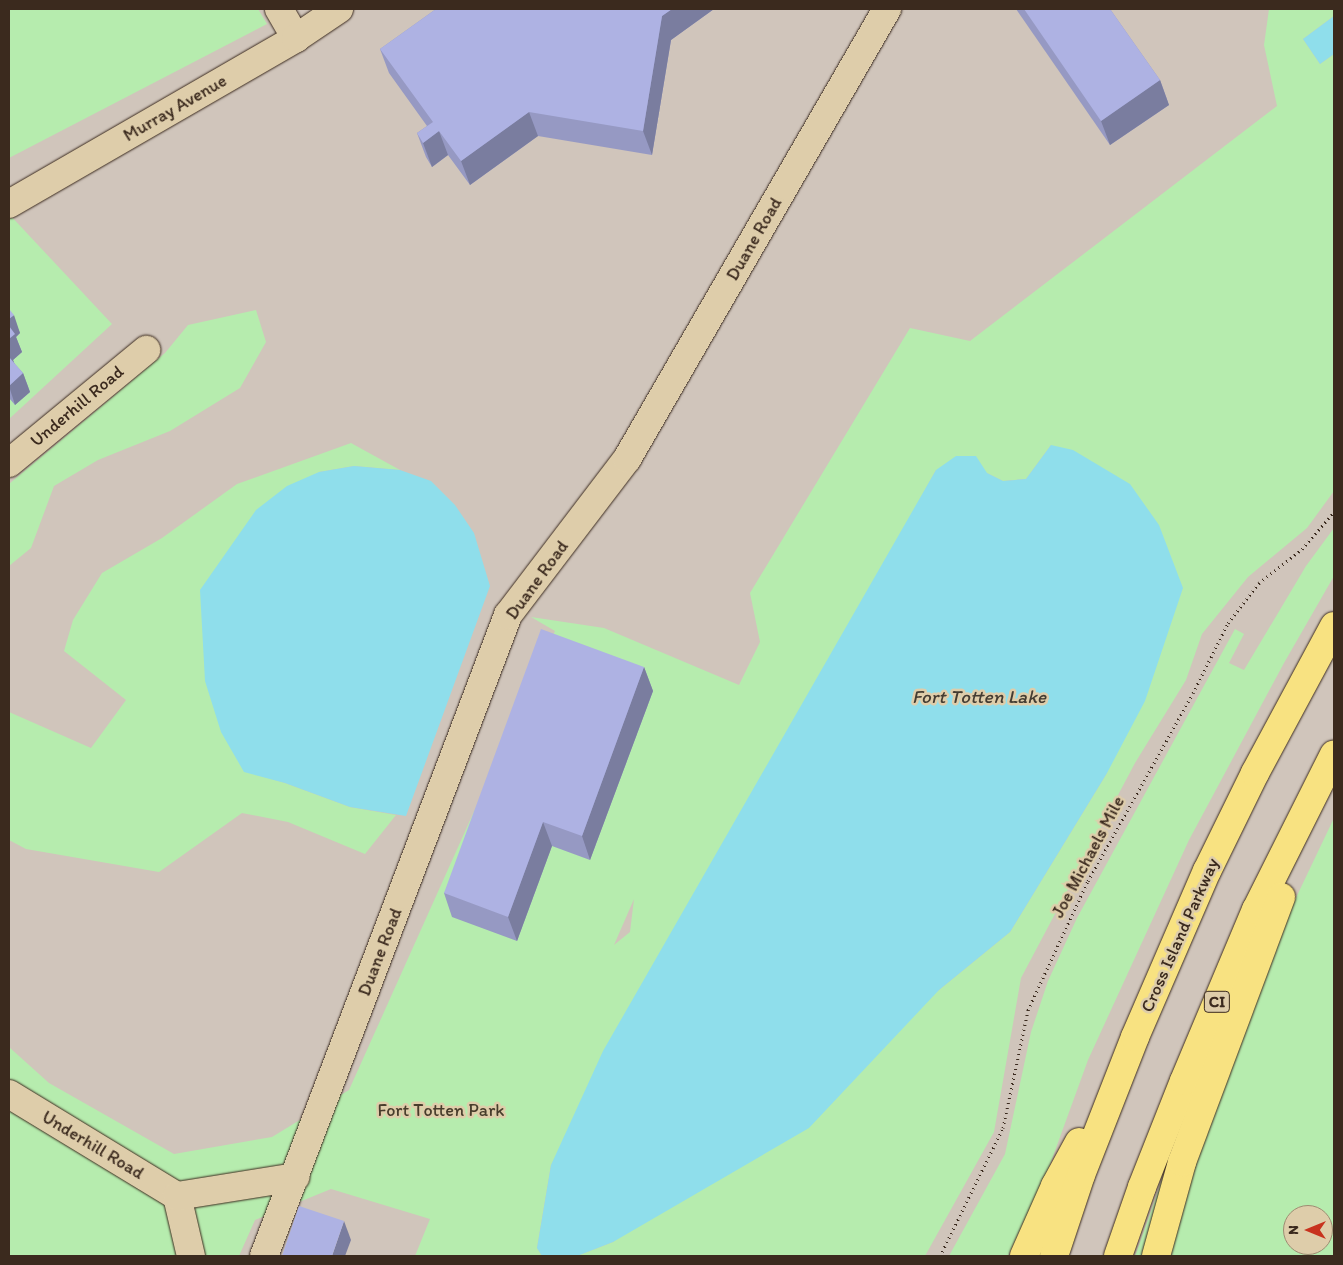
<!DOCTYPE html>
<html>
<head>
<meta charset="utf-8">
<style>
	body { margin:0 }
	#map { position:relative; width:1343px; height:1265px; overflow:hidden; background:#d0c5bb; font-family:Itim,sans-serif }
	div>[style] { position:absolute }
	.green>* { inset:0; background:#b6ecae }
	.water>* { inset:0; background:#8fdeeb }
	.path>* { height:3px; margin-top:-1.5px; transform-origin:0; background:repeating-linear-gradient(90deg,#3b2a1e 0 1px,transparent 0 5px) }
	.roads { filter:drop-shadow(0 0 1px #3b2a1e) drop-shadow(0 0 1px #3b2a1e) }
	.minor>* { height:28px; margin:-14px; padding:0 14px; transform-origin:14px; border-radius:14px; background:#decdaa }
	.highway>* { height:28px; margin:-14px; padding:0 14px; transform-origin:14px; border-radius:14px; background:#f8e281 }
	.wall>* { inset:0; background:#9699c3 }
	.shaded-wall>* { inset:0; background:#7a7d9f }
	.building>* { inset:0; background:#aeb2e3 }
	span { translate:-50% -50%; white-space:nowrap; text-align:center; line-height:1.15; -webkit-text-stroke:5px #decdaa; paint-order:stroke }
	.shield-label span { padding:1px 4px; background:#decdaa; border:1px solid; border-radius:4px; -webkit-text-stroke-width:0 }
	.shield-label { font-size:16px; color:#3b2a1e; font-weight:700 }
	.street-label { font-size:18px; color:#3b2a1e }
	.park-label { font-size:18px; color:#473d2c }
	.water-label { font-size:19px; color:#433c32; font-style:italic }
	.frame { position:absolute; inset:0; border:10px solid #3b2a1e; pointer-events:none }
	.north { position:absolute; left:1283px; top:1205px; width:50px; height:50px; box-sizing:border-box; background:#decdaa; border:1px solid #9d8c72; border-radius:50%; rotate:270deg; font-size:14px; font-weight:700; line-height:20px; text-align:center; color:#3b2a1e }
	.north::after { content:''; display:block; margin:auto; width:18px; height:22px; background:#c8321e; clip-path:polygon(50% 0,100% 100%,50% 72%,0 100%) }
</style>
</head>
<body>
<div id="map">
	<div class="green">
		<div style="clip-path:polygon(9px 9px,258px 9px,267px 24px,9px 158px)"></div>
		<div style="clip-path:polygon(evenodd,1269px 9px,1334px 9px,1334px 16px,1303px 39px,1320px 64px,1334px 54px,1334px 491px,1307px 528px,1248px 577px,1202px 634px,1186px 680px,1135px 763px,1021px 978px,994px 1132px,925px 1256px,577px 1256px,613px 1242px,939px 990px,1010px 932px,1107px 773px,1051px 445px,1026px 479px,1003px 481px,987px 473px,936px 470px,551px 1165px,537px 1248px,542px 1256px,415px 1256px,430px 1219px,331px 1189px,255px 1220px,239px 1256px,9px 1256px,9px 1047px,49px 1083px,174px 1154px,272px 1137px,349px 1090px,555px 631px,531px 617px,604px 628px,739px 685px,760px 642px,750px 593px,910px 328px,970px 341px,1277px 106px,1264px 45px,1269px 9px,634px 899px,630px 932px,614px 945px,634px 899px)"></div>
		<div style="clip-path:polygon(9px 214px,112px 324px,9px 419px)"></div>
		<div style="clip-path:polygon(256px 310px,266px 342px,240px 388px,170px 431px,98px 460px,54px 486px,31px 548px,9px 566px,9px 484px,165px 353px,188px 325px)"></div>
		<div style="clip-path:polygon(351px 443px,400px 470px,354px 466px,319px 472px,244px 771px,285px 783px,350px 807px,396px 815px,365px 854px,288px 822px,242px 813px,159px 872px,26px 849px,9px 840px,9px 712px,91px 748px,126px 700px,64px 651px,73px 620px,102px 573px,162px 538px,237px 484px)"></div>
		<div style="clip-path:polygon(1334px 528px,1334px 576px,1284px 663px,1189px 840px,1088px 1060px,1048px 1170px,1008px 1256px,949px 1256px,1005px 1154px,1031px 1032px,1048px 981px,1077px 918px,1235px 629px,1244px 634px,1229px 663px,1244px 670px,1306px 566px)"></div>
		<div style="clip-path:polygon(evenodd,1334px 818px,1334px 1256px,1169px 1256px,1192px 1161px,1273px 946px,1334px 818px,1293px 1215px,1323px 1215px,1323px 1245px,1293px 1245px,1293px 1215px)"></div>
		<div style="clip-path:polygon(1171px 1155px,1144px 1256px,1135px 1256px)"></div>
	</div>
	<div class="water">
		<div style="clip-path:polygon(1334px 16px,1334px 54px,1320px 64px,1303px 39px)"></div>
		<div style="clip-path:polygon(1051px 445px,1073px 450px,1130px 484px,1159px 525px,1183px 588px,1145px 701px,1107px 773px,1010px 932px,939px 990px,809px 1128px,613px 1242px,577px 1256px,542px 1256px,537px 1248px,551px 1165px,603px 1051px,936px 470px,956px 456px,976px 456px,987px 473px,1003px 481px,1026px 479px)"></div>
		<div style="clip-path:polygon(354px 466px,400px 470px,431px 481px,455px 505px,474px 533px,490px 586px,406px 816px,350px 807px,285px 783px,244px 772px,221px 732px,205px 681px,200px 590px,256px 510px,287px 486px,319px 472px)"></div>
	</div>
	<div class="path">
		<div style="left:940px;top:1256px;width:143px;rotate:-63.8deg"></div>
		<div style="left:1003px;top:1128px;width:121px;rotate:-78deg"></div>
		<div style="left:1028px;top:1010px;width:142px;rotate:-65.1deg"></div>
		<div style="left:1088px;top:881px;width:215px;rotate:-60.8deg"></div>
		<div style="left:1193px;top:693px;width:78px;rotate:-63.4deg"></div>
		<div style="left:1228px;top:623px;width:51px;rotate:-52.2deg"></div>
		<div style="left:1259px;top:583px;width:55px;rotate:-38.3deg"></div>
		<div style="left:1302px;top:549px;width:49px;rotate:-49.1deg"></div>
	</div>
	<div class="roads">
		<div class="minor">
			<div style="left:279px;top:9px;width:34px;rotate:60deg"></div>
			<div style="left:9px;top:204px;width:332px;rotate:-30deg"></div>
			<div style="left:296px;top:38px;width:52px;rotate:-34deg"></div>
			<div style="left:9px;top:463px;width:178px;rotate:-39.5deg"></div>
			<div style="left:9px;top:1094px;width:197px;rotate:31.3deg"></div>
			<div style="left:177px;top:1196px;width:62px;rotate:76.9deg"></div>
			<div style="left:177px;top:1196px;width:120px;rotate:-9.1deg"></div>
			<div style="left:264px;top:1256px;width:686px;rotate:-69.16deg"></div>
			<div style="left:508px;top:615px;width:196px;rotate:-52.7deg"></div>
			<div style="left:627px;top:459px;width:520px;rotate:-59.98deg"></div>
		</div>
		<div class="highway">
			<div style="left:1024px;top:1256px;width:77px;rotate:-66.1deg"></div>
			<div style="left:1055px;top:1186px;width:50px;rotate:-61.4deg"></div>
			<div style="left:1054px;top:1256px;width:85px;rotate:-71.6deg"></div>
			<div style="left:1081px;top:1175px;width:148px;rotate:-68.6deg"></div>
			<div style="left:1135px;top:1037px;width:181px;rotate:-66.6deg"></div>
			<div style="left:1207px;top:871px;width:109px;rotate:-63.9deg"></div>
			<div style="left:1255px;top:773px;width:167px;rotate:-61.7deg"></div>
			<div style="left:1118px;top:1256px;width:73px;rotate:-70.8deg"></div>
			<div style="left:1142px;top:1187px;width:114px;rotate:-68.4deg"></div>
			<div style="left:1184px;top:1081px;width:186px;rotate:-67.2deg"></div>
			<div style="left:1256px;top:910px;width:174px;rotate:-63.4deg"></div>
			<div style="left:1156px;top:1256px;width:98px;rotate:-74.5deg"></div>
			<div style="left:1182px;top:1162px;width:283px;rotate:-69.5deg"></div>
		</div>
	</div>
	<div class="wall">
		<div style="clip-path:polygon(436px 9px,714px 9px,671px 40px,652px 155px,538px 136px,470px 185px,448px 155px,432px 167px,426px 157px,417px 133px,427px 126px,389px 73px,380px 49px)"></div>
		<div style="clip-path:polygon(1016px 9px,1110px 9px,1160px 80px,1169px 105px,1110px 145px)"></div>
		<div style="clip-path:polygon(9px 309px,20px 333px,16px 337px,22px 352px,13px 360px,14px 363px,23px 373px,30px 392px,15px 405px,9px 398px)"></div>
		<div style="clip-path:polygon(644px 667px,653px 691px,590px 860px,552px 846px,517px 941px,452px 917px,444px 893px)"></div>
	</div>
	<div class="shaded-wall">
		<div style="clip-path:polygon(672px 9px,714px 9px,671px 40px,652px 155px,643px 131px,662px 16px)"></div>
		<div style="clip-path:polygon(1160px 80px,1169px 105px,1110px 145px,1101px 121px)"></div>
		<div style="clip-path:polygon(529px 112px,538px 136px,470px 185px,461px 161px)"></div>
		<div style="clip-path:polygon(439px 131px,448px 155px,432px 167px,423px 143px)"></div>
		<div style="clip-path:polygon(14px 315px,20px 333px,16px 337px,22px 352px,13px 360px,17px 370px,9px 360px,9px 319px)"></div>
		<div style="clip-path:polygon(23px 373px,30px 392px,15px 405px,9px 386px)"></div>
		<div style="clip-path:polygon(644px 667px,653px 691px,590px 860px,582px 836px)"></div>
		<div style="clip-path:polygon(543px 822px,552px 846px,517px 941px,508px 917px)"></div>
		<div style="clip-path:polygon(344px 1221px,351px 1240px,345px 1256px,332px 1256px)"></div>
	</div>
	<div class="building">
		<div style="clip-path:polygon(436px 9px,672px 9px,662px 16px,643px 131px,529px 112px,461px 161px,439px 131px,423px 143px,417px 133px,433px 122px,380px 49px)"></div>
		<div style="clip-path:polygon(1024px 9px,1110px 9px,1160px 80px,1101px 121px)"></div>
		<div style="clip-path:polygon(9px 309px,14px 315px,9px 319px)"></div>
		<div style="clip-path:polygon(9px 326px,15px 334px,9px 339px)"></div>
		<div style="clip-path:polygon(9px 357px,23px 373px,9px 386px)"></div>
		<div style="clip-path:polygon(541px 629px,644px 667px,582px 836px,543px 822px,508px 917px,444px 893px)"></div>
		<div style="clip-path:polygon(299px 1206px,344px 1221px,332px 1256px,282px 1256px)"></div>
	</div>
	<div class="shield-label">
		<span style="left:1217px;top:1002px">CI</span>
	</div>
	<div class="street-label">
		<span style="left:175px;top:108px;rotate:-30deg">Murray Avenue</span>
		<span style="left:754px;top:239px;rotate:-60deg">Duane Road</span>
		<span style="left:77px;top:406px;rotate:-40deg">Underhill Road</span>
		<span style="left:537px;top:580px;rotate:-54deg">Duane Road</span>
		<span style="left:1088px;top:857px;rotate:-62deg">Joe Michaels Mile</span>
		<span style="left:1180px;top:935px;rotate:-66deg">Cross Island Parkway</span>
		<span style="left:380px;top:952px;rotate:-69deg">Duane Road</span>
		<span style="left:93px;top:1145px;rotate:31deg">Underhill Road</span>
	</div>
	<div class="park-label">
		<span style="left:441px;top:1110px">Fort Totten Park</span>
	</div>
	<div class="water-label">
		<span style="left:979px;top:697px">Fort Totten Lake</span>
	</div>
	<div class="frame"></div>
	<div class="north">N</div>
</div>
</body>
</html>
